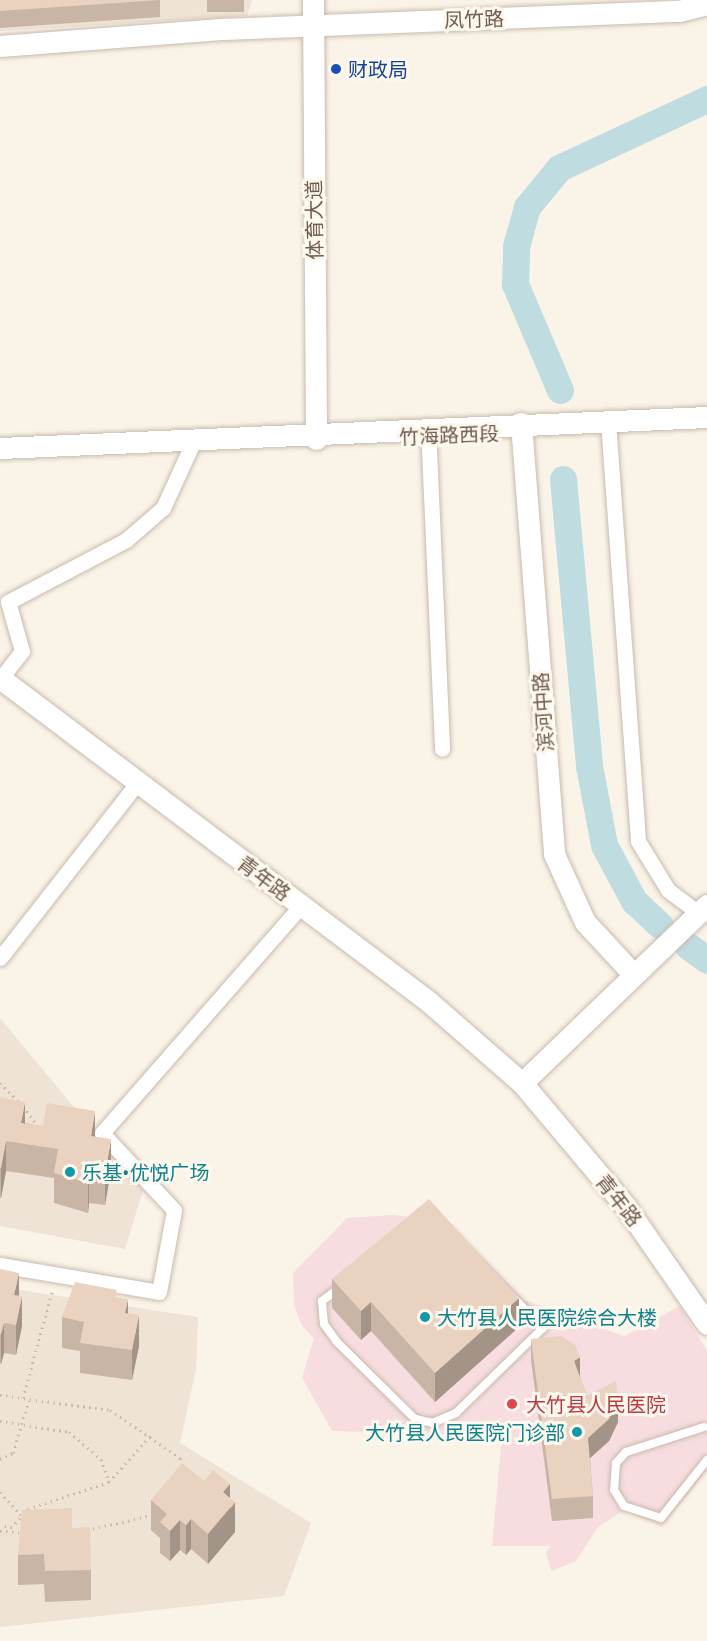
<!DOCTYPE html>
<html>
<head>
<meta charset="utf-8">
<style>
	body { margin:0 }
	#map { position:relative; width:707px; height:1641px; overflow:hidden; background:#faf3e8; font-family:"Open Sans","Noto Sans SC",sans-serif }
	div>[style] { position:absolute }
	.residential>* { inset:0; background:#eee3d5 }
	.medical>* { inset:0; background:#f7dddf }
	.river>* { height:27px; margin:-13.5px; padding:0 13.5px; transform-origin:13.5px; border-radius:13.5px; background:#bfdce1 }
	.path>* { height:3px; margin-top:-1.5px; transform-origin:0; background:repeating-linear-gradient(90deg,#d1b8a6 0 1.5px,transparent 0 6px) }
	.roads { filter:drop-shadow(0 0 2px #c8baad) drop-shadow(0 0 2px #c8baad) }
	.lane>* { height:8px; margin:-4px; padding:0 4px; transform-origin:4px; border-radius:4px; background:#fff }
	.street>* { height:15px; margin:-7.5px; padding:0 7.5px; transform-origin:7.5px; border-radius:7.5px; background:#fff }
	.secondary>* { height:21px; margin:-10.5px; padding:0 10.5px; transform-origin:10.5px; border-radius:10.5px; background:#fff }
	.wall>* { inset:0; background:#c9b5a6; transform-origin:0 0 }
	.shaded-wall>* { inset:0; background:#a49387 }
	.building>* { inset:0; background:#ead2c1 }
	.dots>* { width:16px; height:16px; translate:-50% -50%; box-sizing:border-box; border:3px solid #fdf8ee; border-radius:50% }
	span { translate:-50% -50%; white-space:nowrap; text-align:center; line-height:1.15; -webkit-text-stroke:6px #fdf8ee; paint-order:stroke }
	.street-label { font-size:20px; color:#715c4f }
	.transit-label { font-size:20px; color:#164399 }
	.left { translate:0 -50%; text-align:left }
	.culture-label { font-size:20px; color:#0d838f }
	.right { translate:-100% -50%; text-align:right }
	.health-label { font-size:20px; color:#be3a42 }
</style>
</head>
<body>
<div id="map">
	<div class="residential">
		<div style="clip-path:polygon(0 0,252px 0,247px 16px,0 31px)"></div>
		<div style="clip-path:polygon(0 1018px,143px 1190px,125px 1249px,0 1226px)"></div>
		<div style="clip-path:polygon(0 1287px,198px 1317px,196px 1369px,180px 1443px,311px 1523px,284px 1596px,0 1627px)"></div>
	</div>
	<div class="medical">
		<div style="clip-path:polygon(394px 1215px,448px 1221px,524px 1300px,624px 1336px,680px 1306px,707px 1351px,707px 1471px,662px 1527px,624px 1510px,598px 1527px,576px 1561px,551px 1571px,546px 1552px,551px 1546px,492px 1546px,502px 1436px,332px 1431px,302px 1378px,314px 1338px,302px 1326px,294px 1305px,293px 1273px,347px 1218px)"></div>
	</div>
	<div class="river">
		<div style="left:560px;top:390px;width:115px;rotate:-113deg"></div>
		<div style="left:515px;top:284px;width:38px;rotate:-88deg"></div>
		<div style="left:516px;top:246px;width:41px;rotate:-74.2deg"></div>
		<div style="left:527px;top:207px;width:50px;rotate:-50.6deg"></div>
		<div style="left:559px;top:168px;width:163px;rotate:-25deg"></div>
		<div style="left:563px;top:479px;width:288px;rotate:84.8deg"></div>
		<div style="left:589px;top:766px;width:80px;rotate:79.2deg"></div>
		<div style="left:604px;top:845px;width:64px;rotate:61.8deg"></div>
		<div style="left:634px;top:901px;width:35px;rotate:43deg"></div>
		<div style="left:688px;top:946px;width:24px;rotate:36deg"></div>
	</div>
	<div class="path">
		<div style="left:0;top:1083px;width:27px;rotate:45deg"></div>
		<div style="left:23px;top:1106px;width:26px;rotate:54deg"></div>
		<div style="left:0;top:1395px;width:111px;rotate:7.8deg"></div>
		<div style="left:110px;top:1410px;width:85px;rotate:34.4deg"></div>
		<div style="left:180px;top:1458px;width:9px;rotate:69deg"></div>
		<div style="left:23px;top:1398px;width:114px;rotate:-74.7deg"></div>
		<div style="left:0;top:1421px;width:70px;rotate:9.1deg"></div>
		<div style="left:69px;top:1432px;width:42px;rotate:40.2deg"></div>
		<div style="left:101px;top:1459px;width:24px;rotate:71deg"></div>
		<div style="left:109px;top:1482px;width:85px;rotate:161.6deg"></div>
		<div style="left:28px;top:1509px;width:24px;rotate:132deg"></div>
		<div style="left:12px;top:1527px;width:12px;rotate:-171deg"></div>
		<div style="left:0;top:1459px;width:14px;rotate:-25deg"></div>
		<div style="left:13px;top:1453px;width:55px;rotate:-73.2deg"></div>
		<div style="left:109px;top:1482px;width:63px;rotate:-48.2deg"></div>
		<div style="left:0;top:1492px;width:31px;rotate:48deg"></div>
		<div style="left:87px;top:1530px;width:68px;rotate:-12.8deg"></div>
		<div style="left:0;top:1531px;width:24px;rotate:5deg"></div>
	</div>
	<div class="roads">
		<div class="lane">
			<div style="left:428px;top:1221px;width:22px;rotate:27deg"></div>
			<div style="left:448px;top:1231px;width:136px;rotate:45.6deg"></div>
			<div style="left:543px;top:1328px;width:122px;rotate:135.7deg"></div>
			<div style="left:456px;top:1413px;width:25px;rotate:157deg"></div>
			<div style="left:433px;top:1423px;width:18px;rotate:-167deg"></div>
			<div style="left:415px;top:1419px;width:110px;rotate:-135.4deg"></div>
			<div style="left:337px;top:1342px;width:22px;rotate:-126deg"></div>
			<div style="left:324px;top:1324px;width:23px;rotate:-95deg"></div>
			<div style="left:322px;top:1301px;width:133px;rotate:-37deg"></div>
			<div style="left:704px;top:1427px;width:82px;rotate:162.2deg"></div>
			<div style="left:626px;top:1452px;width:15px;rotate:132deg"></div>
			<div style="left:616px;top:1463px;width:27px;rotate:94deg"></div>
			<div style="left:614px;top:1490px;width:19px;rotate:58deg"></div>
			<div style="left:624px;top:1506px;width:39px;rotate:18deg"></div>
			<div style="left:661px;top:1518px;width:74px;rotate:-51.6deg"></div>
		</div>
		<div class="street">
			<div style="left:608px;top:421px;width:421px;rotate:85.9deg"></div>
			<div style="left:638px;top:841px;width:57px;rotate:58.5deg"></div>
			<div style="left:668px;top:890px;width:38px;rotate:37deg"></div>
			<div style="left:428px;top:426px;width:323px;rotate:87.5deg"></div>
			<div style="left:1px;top:678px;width:34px;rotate:-52deg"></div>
			<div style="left:22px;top:651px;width:51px;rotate:-105.9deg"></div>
			<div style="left:8px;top:602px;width:133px;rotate:-27.7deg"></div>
			<div style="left:126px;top:540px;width:49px;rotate:-40.9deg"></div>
			<div style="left:163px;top:508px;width:77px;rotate:-65.4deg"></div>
			<div style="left:0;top:958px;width:224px;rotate:-51.9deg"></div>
			<div style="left:0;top:1265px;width:161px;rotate:9.6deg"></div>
			<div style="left:159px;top:1292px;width:83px;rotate:-79.6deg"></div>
			<div style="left:174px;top:1210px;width:105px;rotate:-133.1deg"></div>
			<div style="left:102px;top:1133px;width:302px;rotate:-48.8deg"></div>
		</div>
		<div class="secondary">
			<div style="left:313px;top:0;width:439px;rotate:89.6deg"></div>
			<div style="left:0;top:46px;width:224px;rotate:-4.4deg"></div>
			<div style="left:223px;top:29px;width:456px;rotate:-2.3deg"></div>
			<div style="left:679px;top:11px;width:29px;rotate:-14deg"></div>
			<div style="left:521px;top:423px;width:432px;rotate:85.6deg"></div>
			<div style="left:554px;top:854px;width:75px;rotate:65.5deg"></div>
			<div style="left:585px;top:922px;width:72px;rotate:47.2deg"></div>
			<div style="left:0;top:448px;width:708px;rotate:-2.51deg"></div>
			<div style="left:0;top:678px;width:536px;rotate:37.04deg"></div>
			<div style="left:428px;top:1001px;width:125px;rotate:41.1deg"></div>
			<div style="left:522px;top:1083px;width:162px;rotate:50deg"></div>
			<div style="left:626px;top:1207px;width:142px;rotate:55.3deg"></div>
			<div style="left:522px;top:1083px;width:257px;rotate:-43.9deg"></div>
		</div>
	</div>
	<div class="wall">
		<div style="clip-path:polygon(0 0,160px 0,160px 17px,0 28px)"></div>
		<div style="left:207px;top:0;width:37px;height:12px"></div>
		<div style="clip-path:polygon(0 1097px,25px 1123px,95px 1137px,111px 1170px,105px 1205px,89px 1203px,88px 1213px,54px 1203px,54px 1178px,6px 1171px,1px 1198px,0 1198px)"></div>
		<div style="clip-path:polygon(0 1269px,19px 1295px,22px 1326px,16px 1355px,4px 1353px,1px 1364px,0 1364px)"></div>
		<div style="clip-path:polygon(332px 1279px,519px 1327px,435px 1402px,371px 1331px,361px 1340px,332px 1308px)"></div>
		<div style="clip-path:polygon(117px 1297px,128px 1313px,139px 1346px,132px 1380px,80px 1373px,80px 1351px,62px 1348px,62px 1317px)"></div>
		<div style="clip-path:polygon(531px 1339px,580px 1377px,587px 1396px,618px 1422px,609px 1441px,590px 1458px,593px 1496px,593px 1518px,552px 1521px,531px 1360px)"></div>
		<div style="clip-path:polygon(204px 1481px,230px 1498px,235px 1532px,208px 1564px,191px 1549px,186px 1555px,180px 1550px,170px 1561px,160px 1553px,160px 1538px,151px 1530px,151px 1500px)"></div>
		<div style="clip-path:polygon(72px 1528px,91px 1570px,91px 1600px,45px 1602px,44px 1584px,18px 1585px,18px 1555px)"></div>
	</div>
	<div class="shaded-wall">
		<div style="clip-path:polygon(25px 1102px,25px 1132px,21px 1123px)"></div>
		<div style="clip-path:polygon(95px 1111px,95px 1141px,91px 1136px)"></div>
		<div style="clip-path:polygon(111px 1139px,111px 1170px,105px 1205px,105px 1175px)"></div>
		<div style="clip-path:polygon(6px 1141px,6px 1171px,1px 1198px,1px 1168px)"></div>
		<div style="clip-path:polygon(89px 1173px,89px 1203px,88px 1213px,88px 1183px)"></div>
		<div style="clip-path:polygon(19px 1273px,19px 1303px,14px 1295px)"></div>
		<div style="clip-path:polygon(22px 1296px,22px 1326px,16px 1355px,16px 1325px)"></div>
		<div style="clip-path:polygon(519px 1298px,519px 1327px,435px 1402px,435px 1373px)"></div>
		<div style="clip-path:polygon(128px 1299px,128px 1329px,125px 1313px)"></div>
		<div style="clip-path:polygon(371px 1302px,371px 1331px,361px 1340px,361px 1311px)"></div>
		<div style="clip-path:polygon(139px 1315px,139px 1346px,132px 1380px,132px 1350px)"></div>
		<div style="clip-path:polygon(4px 1323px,4px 1353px,1px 1364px,1px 1334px)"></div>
		<div style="clip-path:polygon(580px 1357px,580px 1378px,574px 1361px)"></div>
		<div style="clip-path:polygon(618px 1401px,618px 1422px,609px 1441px,588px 1460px,588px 1438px)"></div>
		<div style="clip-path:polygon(230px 1484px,230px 1509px,235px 1502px,235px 1532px,208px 1564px,208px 1534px,223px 1492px)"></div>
		<div style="clip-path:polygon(191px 1519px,191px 1549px,186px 1555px,186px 1525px)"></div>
		<div style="clip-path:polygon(180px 1520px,180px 1550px,170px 1561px,170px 1531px)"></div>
	</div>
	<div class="building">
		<div style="clip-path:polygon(0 0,160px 0,0 11px)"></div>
		<div style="clip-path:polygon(0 1097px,25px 1102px,21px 1123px,43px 1126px,47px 1103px,95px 1111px,91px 1136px,111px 1139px,105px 1175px,89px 1173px,88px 1183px,54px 1173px,58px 1149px,6px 1141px,1px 1168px,0 1168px)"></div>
		<div style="clip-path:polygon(429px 1199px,519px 1298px,435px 1373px,371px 1302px,361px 1311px,332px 1279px)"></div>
		<div style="clip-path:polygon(0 1269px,19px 1273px,14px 1295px,22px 1296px,16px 1325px,4px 1323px,1px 1334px,0 1334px)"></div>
		<div style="clip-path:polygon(75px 1282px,117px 1290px,115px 1297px,128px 1299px,125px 1313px,139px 1315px,132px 1350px,80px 1343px,84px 1322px,62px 1317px)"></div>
		<div style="clip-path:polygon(561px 1336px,575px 1345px,580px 1357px,574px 1361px,587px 1396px,616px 1381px,618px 1401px,609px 1419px,588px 1438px,593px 1496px,552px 1499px,531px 1339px)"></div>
		<div style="clip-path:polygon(182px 1463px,204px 1481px,213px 1470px,230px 1484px,223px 1492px,235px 1502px,208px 1534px,191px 1519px,186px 1525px,180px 1520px,170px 1531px,160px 1522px,167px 1514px,151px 1500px)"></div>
		<div style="clip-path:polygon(72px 1508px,72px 1528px,90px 1527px,91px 1570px,45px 1571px,44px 1554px,18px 1555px,22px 1510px)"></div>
	</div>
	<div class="dots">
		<div style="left:336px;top:69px;background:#1a4fb4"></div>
		<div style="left:70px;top:1172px;background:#0f9aa8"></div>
		<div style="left:425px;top:1317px;background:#0f9aa8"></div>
		<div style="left:512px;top:1404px;background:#e0444e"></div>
		<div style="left:577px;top:1432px;background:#0f9aa8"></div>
	</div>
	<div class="street-label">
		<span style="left:474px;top:19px;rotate:-2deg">凤竹路</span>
		<span style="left:314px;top:220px;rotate:-91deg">体育大道</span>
		<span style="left:449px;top:435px;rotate:-2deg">竹海路西段</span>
		<span style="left:543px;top:712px;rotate:-94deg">滨河中路</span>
		<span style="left:264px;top:878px;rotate:37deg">青年路</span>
		<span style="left:619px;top:1200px;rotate:52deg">青年路</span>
	</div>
	<div class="transit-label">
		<span class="left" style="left:348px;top:69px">财政局</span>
	</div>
	<div class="culture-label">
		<span class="left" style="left:82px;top:1172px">乐基•优悦广场</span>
		<span class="left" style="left:437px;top:1317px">大竹县人民医院综合大楼</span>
		<span class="right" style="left:565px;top:1432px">大竹县人民医院门诊部</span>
	</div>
	<div class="health-label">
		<span class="left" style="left:526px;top:1404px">大竹县人民医院</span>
	</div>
</div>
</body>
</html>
